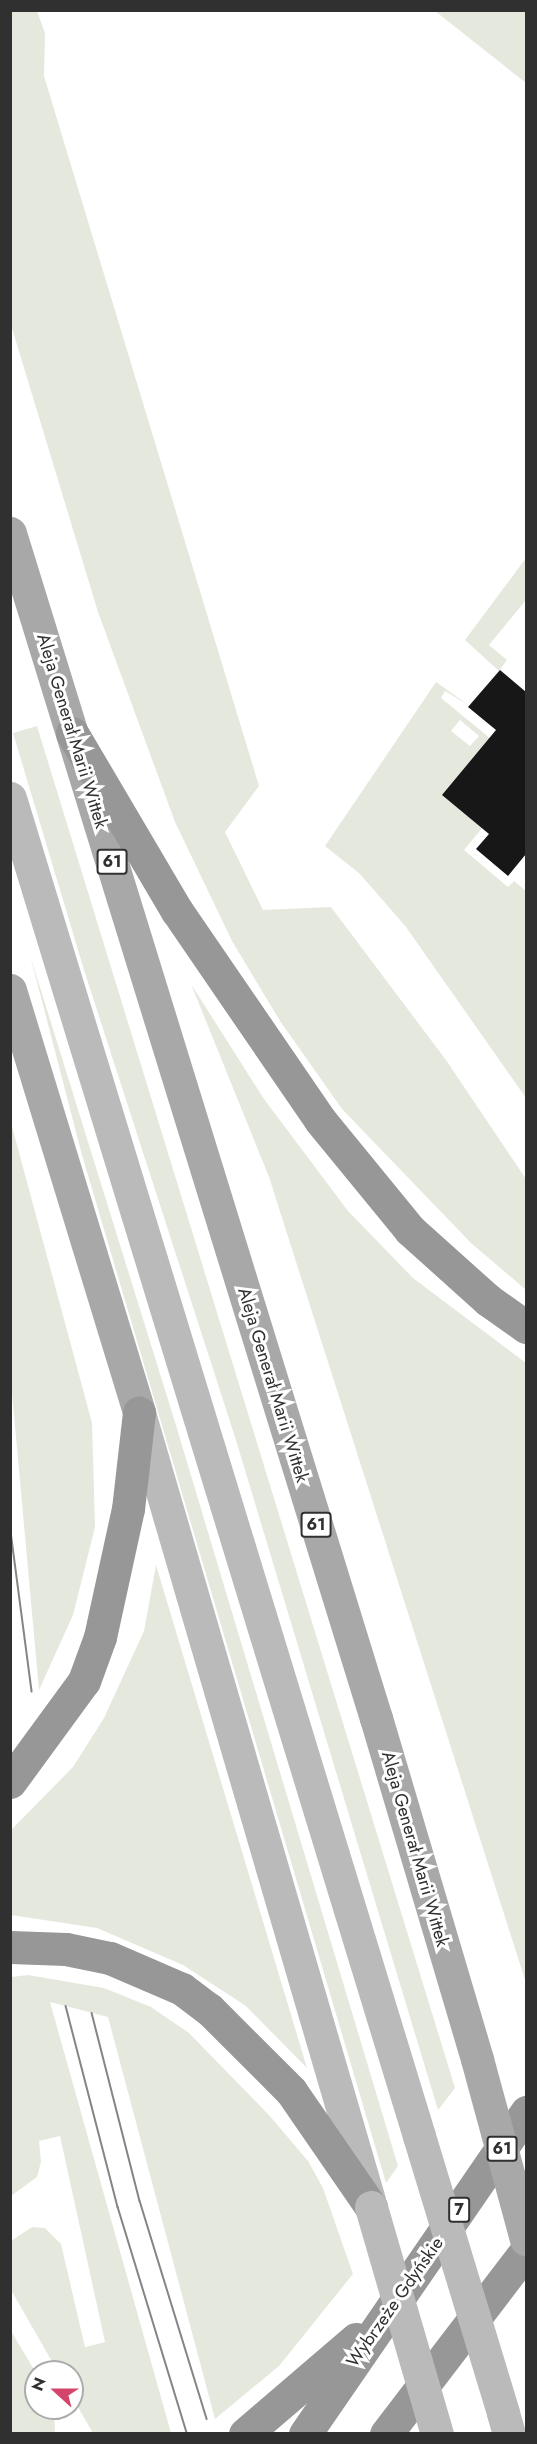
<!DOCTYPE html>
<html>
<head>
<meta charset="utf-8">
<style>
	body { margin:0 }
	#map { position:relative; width:537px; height:2444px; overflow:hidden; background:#fff; font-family:Jost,sans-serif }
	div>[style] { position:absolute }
	.green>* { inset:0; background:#e5e9dd }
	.building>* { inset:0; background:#171717 }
	.secondary>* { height:33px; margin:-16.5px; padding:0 16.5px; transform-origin:16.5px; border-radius:16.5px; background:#bababa }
	.primary>* { height:33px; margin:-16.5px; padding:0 16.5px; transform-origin:16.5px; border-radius:16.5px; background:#a8a8a8 }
	.highway>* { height:33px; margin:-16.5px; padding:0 16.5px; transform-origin:16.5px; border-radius:16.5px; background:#979797 }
	.tram>* { height:1.5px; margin:-0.75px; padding:0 0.75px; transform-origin:0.75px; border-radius:0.75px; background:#858585 }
	.secondary-bridge>* { height:33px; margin:-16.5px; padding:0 16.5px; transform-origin:16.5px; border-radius:16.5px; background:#bababa }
	.primary-bridge>* { height:33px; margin:-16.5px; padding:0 16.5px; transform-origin:16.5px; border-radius:16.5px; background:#a8a8a8 }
	span { translate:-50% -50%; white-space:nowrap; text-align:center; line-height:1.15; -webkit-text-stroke:6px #fff; paint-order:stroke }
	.shield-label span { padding:2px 4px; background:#fff; border:2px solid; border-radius:4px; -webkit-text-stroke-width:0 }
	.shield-label { font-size:16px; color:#303030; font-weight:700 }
	.street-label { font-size:18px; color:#303030 }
	.frame { position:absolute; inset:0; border:12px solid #303030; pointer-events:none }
	.north { position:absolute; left:24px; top:2360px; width:60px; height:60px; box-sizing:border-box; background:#fff; border:2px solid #acacac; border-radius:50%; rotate:291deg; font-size:16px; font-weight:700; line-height:24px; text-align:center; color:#303030 }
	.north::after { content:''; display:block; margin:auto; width:21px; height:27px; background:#d4456b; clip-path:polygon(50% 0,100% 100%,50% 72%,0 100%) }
</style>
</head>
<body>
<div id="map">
	<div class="green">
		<div style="clip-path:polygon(10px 11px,37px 11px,45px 33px,44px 76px,259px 786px,225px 832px,263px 910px,331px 907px,446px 1060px,526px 1179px,526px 1290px,471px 1243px,342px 1109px,280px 1021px,232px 941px,175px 822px,98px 612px,11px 325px)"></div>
		<div style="clip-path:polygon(435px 11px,526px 11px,526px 83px)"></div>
		<div style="clip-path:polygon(526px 558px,526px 600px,489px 645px,507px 660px,499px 671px,465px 640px)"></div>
		<div style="clip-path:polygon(evenodd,436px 682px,470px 706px,445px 691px,441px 698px,518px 761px,526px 752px,526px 784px,502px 813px,498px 809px,464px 850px,508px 887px,514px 881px,526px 891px,526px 1098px,406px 927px,360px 874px,325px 846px,436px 682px,460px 720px,479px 736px,470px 746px,451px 731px,460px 720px)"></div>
		<div style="clip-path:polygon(37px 726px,455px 2088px,438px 2110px,235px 1437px,84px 970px,13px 733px)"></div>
		<div style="clip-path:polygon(30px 955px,175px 1422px,398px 2166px,386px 2183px,82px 1155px)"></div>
		<div style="clip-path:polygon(191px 984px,264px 1099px,348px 1211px,413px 1278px,526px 1363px,526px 1983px,269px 1177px)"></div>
		<div style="clip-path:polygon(10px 1119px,92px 1423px,95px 1527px,73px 1615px,39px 1690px,11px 1382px)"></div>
		<div style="clip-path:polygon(156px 1565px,307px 2068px,246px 2006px,183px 1965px,97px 1928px,11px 1915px,11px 1830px,73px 1767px,104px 1718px,144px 1631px)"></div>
		<div style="clip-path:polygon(28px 1975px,104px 1988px,151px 2007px,189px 2033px,269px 2115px,308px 2161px,323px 2188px,353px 2274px,279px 2366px,215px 2419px,108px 2017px,50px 2002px,171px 2433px,93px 2433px,72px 2397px,72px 2372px,58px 2372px,11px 2290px,11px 2241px,32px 2227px,45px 2228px,61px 2244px,85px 2347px,105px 2342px,60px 2136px,39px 2141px,41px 2162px,37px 2177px,11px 2196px,11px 1977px)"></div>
		<div style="clip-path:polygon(11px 2331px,36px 2373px,36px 2408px,54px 2408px,55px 2433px,11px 2433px)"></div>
	</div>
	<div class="building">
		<div style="clip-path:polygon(500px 670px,526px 692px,526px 854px,508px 876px,476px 849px,489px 834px,442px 795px,496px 730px,468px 707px)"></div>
	</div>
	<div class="secondary">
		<div style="left:10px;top:798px;width:1399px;rotate:73deg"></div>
		<div style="left:139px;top:1413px;width:820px;rotate:73.71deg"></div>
		<div style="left:503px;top:2413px;width:22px;rotate:74deg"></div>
	</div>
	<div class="primary">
		<div style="left:10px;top:533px;width:1240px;rotate:72.84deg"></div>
		<div style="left:376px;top:1718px;width:356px;rotate:73.5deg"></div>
		<div style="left:10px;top:990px;width:442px;rotate:73deg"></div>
	</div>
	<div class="highway">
		<div style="left:72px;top:733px;width:207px;rotate:59.5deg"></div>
		<div style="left:177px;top:911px;width:253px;rotate:55.6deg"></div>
		<div style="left:320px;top:1120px;width:142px;rotate:50.7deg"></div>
		<div style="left:410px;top:1230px;width:105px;rotate:41.9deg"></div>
		<div style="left:488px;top:1300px;width:47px;rotate:35.4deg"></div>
		<div style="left:10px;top:1782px;width:125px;rotate:-53.8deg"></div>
		<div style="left:84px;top:1681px;width:47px;rotate:-70deg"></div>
		<div style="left:100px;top:1637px;width:131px;rotate:-77.7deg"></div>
		<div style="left:128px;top:1509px;width:97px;rotate:-83.5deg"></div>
		<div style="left:10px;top:1947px;width:56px;rotate:2deg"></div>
		<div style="left:66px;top:1949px;width:45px;rotate:11.6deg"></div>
		<div style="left:110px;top:1958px;width:78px;rotate:23.3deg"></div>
		<div style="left:182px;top:1989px;width:34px;rotate:37deg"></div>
		<div style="left:209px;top:2009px;width:116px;rotate:45deg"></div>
		<div style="left:291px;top:2091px;width:141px;rotate:55.4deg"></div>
		<div style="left:245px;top:2434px;width:146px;rotate:-40.6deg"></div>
		<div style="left:305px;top:2434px;width:391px;rotate:-55.5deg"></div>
		<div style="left:386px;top:2434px;width:230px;rotate:-52.6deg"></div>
	</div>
	<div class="tram">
		<div style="left:10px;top:1524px;width:169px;rotate:82.5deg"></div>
		<div style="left:10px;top:1710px;width:5px;rotate:79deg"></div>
		<div style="left:66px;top:2006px;width:208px;rotate:75.5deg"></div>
		<div style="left:118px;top:2207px;width:236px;rotate:73deg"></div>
		<div style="left:92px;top:2013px;width:194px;rotate:75.7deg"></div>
		<div style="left:140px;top:2201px;width:228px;rotate:72.9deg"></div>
	</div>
	<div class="secondary-bridge">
		<div style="left:419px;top:2136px;width:289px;rotate:73.1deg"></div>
		<div style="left:371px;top:2207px;width:236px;rotate:73.8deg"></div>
	</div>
	<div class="primary-bridge">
		<div style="left:477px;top:2059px;width:187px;rotate:74.8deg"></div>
	</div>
	<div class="shield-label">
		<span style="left:112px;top:862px">61</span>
		<span style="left:316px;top:1525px">61</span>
		<span style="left:502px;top:2149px">61</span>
		<span style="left:459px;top:2210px">7</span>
	</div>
	<div class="street-label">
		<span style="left:72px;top:731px;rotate:73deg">Aleja Generał Marii Wittek</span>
		<span style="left:273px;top:1385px;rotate:73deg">Aleja Generał Marii Wittek</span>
		<span style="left:415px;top:1849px;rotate:74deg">Aleja Generał Marii Wittek</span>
		<span style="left:395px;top:2302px;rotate:-55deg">Wybrzeże Gdyńskie</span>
	</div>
	<div class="frame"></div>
	<div class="north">N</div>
</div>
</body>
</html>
